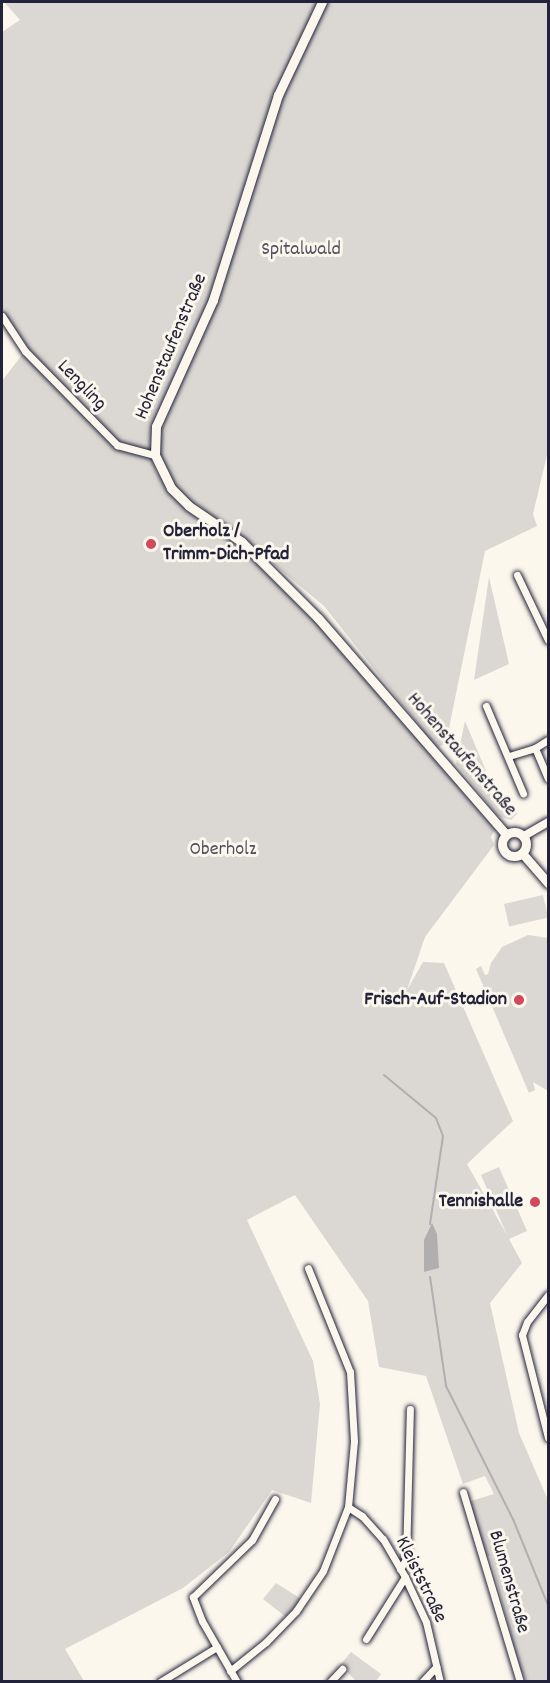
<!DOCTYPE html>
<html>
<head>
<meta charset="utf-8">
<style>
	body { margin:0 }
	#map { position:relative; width:550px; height:1683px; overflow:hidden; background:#fbf7ec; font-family:Dekko,sans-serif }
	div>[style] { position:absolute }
	.green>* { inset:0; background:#dbd8d3; transform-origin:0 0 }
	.water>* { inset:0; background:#b1aeb0 }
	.stream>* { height:2px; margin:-1px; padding:0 1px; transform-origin:1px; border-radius:1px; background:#b1aeb0 }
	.roads { filter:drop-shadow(0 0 2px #22223b) drop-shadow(0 0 2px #22223b) }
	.minor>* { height:7px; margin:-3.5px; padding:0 3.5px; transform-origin:3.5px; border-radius:3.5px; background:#fbf7ec }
	.tertiary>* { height:8px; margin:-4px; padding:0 4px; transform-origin:4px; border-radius:4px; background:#fbf7ec }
	.secondary>* { height:9px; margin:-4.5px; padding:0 4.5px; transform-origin:4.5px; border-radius:4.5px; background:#fbf7ec }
	.secondary>.ring { margin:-4.5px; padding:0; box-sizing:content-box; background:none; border:9px solid #fbf7ec; border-radius:50% }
	.dots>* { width:16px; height:16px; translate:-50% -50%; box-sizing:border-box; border:3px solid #fbf7ec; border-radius:50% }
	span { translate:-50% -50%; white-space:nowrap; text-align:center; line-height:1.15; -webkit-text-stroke:6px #fbf7ec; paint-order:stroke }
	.park-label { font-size:20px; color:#505061 }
	.street-label { font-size:20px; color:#22223b }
	.poi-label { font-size:20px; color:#22223b; font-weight:700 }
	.left { translate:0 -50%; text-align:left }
	.right { translate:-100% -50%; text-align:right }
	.frame { position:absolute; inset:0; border:3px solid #22223b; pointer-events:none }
</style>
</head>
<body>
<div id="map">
	<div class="green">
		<div style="clip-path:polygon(4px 2px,548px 2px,548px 451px,533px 514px,537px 526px,485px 551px,446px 743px,437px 748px,324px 606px,252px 546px,184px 498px,151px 455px,157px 473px,180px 503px,235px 541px,318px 624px,495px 829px,491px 837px,494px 845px,425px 937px,407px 990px,423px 962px,444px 963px,513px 1121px,467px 1164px,507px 1235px,481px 1175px,499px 1167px,527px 1231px,509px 1239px,522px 1263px,490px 1303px,519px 1433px,548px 1500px,548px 1681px,526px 1681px,519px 1665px,490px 1556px,486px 1557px,468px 1502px,494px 1494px,485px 1476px,463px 1484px,426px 1376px,379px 1367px,368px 1301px,295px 1195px,247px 1220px,313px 1361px,320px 1404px,311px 1503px,272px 1490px,229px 1552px,183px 1588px,65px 1649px,84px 1681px,2px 1681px,2px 381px,25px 351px,2px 318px,2px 32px,20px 20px)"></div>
		<div style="clip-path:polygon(489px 577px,509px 664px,474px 680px)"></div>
		<div style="clip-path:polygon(465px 721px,502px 809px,518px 813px,511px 820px,498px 816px,456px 764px)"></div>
		<div style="left:543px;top:895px;width:23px;height:40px;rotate:77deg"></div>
		<div style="clip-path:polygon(528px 935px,548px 938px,548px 1091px,533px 1082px,535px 1090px,529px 1093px,476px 969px,481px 966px,485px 975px,488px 974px,491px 963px,502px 947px)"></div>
		<div style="clip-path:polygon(276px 1583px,301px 1599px,286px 1617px,263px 1599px)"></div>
		<div style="clip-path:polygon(351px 1652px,381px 1674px,376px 1681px,356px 1681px,340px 1665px)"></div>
	</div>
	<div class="water">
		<div style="clip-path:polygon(432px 1223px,437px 1234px,439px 1268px,424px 1272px,424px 1240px)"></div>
	</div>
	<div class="stream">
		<div style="left:384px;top:1075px;width:67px;rotate:39.6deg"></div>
		<div style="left:436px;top:1118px;width:19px;rotate:69deg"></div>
		<div style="left:443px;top:1136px;width:89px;rotate:98.4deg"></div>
		<div style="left:430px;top:1277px;width:110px;rotate:81.6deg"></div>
		<div style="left:446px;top:1386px;width:149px;rotate:63.3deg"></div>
		<div style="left:513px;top:1519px;width:93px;rotate:67.9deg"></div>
	</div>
	<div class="roads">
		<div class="minor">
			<div style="left:2px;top:316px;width:42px;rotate:56.7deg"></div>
			<div style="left:25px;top:351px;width:132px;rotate:45.6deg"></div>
			<div style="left:117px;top:445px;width:39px;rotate:15deg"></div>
			<div style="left:517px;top:575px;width:72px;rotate:64.5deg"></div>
			<div style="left:486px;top:706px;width:95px;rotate:67deg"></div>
			<div style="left:535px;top:748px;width:15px;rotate:-32deg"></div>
			<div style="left:509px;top:756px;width:27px;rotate:-17deg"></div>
			<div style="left:535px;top:748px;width:33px;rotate:67deg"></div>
			<div style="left:548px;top:1295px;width:34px;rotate:128deg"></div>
			<div style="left:527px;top:1322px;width:14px;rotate:111deg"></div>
			<div style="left:522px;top:1335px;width:106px;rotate:75.8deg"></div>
			<div style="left:463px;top:1492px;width:198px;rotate:73.3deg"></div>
			<div style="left:348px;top:1507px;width:17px;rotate:33deg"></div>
			<div style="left:362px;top:1516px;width:31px;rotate:48deg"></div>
			<div style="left:383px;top:1539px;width:44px;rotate:59.9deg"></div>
			<div style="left:405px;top:1577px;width:50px;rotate:65deg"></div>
			<div style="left:426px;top:1622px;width:62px;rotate:76.9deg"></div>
			<div style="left:400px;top:1569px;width:12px;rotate:-59deg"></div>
			<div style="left:406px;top:1559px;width:150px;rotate:-88.5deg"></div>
			<div style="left:366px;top:1639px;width:73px;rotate:-57.8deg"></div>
			<div style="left:230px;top:1671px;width:46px;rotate:-38.9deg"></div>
			<div style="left:266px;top:1642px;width:43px;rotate:-45.9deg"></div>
			<div style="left:296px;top:1611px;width:48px;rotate:-56deg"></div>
			<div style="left:323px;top:1571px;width:69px;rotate:-68.7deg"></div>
			<div style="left:348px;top:1507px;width:66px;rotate:-84.8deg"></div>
			<div style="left:354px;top:1441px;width:69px;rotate:-93.3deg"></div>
			<div style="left:350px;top:1372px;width:112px;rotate:-112deg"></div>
			<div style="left:160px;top:1682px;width:67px;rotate:-31.6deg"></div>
			<div style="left:237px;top:1682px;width:70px;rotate:-119.8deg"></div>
			<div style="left:202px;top:1621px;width:26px;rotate:-111deg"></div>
			<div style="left:193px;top:1597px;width:82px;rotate:-44deg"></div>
			<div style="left:252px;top:1540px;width:47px;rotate:-60.7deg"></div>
			<div style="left:330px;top:1682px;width:18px;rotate:-47deg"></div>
			<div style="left:422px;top:1682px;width:21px;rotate:-47deg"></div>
		</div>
		<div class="tertiary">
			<div style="left:524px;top:836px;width:28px;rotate:-30deg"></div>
		</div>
		<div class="secondary">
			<div style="left:322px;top:2px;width:103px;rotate:115.3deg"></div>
			<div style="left:278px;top:95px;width:215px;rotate:107.6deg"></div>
			<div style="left:213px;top:300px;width:138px;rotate:114.3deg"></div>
			<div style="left:156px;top:426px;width:29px;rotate:92deg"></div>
			<div style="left:155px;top:455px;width:37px;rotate:64deg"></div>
			<div style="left:171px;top:488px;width:25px;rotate:45deg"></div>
			<div style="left:189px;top:506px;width:64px;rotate:34.2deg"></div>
			<div style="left:242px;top:542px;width:107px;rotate:45deg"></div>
			<div style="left:318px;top:618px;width:286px;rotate:49deg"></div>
			<div class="ring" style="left:502px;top:832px;width:15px;height:15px"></div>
			<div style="left:522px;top:853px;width:40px;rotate:49deg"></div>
		</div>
	</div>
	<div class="dots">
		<div style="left:151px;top:544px;background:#d1495b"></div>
		<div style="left:519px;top:1000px;background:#d1495b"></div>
		<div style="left:535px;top:1202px;background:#d1495b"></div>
	</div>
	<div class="park-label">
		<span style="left:301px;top:250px">Spitalwald</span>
		<span style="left:223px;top:850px">Oberholz</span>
	</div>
	<div class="street-label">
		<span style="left:172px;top:347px;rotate:-67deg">Hohenstaufenstraße</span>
		<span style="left:81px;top:386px;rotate:46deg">Lengling</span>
		<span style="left:461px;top:755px;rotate:49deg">Hohenstaufenstraße</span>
		<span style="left:420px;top:1580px;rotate:64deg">Kleiststraße</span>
		<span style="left:508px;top:1582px;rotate:74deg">Blumenstraße</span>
	</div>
	<div class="poi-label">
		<span class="left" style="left:163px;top:544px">Oberholz /<br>Trimm-Dich-Pfad</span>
		<span class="right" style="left:507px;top:1000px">Frisch-Auf-Stadion</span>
		<span class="right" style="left:523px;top:1202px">Tennishalle</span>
	</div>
	<div class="frame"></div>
</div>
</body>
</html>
